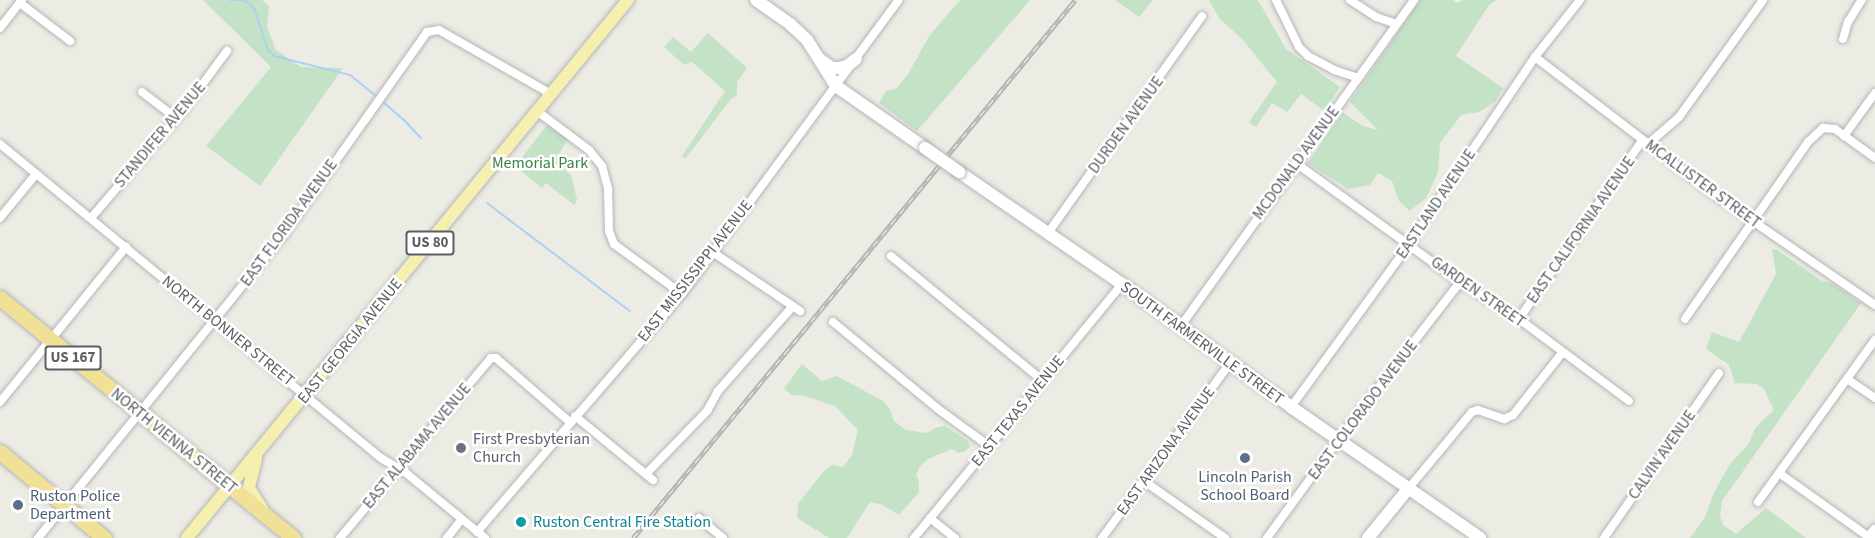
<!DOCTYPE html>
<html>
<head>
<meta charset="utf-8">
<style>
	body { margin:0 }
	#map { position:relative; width:1875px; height:538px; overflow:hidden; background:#edece4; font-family:"Source Sans 3",sans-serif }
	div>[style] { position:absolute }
	.green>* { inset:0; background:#c3e2c6 }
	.stream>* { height:2px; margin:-1px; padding:0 1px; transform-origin:1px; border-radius:1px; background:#acd0f5 }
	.roads { filter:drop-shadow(0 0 2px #b5b6ba) drop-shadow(0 0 2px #b5b6ba) }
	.street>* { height:8px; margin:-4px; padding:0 4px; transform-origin:4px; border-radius:4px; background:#fff }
	.secondary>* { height:12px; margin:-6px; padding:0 6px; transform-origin:6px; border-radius:6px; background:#fff }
	.primary>* { height:12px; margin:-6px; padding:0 6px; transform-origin:6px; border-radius:6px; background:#f6f0b0 }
	.highway>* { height:15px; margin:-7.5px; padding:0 7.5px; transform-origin:7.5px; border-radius:7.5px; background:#f1e197 }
	.rail>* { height:4.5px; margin-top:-2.25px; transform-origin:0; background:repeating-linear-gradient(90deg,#fff 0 7px,#b4b5b5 0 14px); box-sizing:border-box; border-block:2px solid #b4b5b5 }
	.bridges { filter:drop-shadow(0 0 2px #b3b6ba) drop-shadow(0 0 2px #b3b6ba) }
	.secondary-bridge>* { height:12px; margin:-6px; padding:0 6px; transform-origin:6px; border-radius:6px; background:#fff }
	.dots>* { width:16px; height:16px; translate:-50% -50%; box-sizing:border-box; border:3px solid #fff; border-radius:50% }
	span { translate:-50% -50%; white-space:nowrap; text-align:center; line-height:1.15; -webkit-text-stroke:5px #fff; paint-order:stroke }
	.shield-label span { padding:2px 4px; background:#fff; border:2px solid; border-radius:4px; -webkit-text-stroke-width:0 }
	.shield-label { font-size:15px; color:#5c5f63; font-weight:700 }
	.street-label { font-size:16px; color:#5c5f63 }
	.park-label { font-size:16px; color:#3e8046 }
	.worship-label { font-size:16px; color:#5b616d }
	.left { translate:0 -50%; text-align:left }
	.service-label { font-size:16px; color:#4e5e75 }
	.culture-label { font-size:16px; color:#0d838f }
</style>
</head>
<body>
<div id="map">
	<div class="green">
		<div style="clip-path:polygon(203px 0,262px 0,269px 6px,267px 27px,276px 50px,301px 67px,343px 68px,260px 186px,206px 146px,271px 67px)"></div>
		<div style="clip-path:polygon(960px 0,1030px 0,917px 131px,879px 103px,886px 91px,896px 89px,908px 74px,929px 36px)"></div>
		<div style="clip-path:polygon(1115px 0,1153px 0,1139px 17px)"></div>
		<div style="clip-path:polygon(1209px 0,1258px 0,1286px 49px,1340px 87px,1324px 111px,1301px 94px,1287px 112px,1272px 103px,1256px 127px,1249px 122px,1277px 82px,1243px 40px,1219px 18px)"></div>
		<div style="clip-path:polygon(1420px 0,1453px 0,1457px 3px,1463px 0,1497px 0,1489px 5px,1456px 56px,1503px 88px,1495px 102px,1479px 112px,1461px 115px,1440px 143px,1438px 172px,1426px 198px,1410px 211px,1399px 201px,1392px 181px,1378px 173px,1370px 185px,1348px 189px,1308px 163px,1342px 112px,1363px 126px,1378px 130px,1350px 102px)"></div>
		<div style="clip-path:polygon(708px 33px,747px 68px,737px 82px,737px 95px,731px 99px,685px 159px,682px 156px,725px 91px,692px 62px,684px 65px,664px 47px,673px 37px,691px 52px)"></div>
		<div style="clip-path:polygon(548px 124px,568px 139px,557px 157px,558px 164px,571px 175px,577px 200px,574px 205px,546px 183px,542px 188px,515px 166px)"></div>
		<div style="clip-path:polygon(1772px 249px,1777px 250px,1822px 281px,1832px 283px,1861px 303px,1722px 501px,1720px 516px,1723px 525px,1736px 534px,1766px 508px,1806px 538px,1690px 538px,1705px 517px,1714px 493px,1730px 464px,1748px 445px,1755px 428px,1774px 410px,1764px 389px,1757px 384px,1735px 383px,1729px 365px,1706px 349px,1712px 332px,1739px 342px,1776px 274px)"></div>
		<div style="clip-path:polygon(802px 364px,822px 381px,837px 376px,883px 401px,890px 409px,894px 421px,906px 430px,926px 433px,938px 427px,945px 426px,968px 441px,970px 447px,964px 452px,958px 453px,952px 449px,928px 459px,920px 466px,916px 475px,919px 481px,919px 492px,899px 515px,883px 505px,870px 502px,847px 538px,829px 538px,797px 518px,798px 504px,822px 473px,832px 465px,843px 467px,852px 455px,858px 430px,835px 406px,805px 396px,792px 395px,784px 389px)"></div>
	</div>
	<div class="stream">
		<div style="left:230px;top:0;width:13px"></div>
		<div style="left:245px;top:0;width:12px;rotate:42deg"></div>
		<div style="left:254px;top:8px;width:44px;rotate:71.6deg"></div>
		<div style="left:268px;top:50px;width:8px;rotate:45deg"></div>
		<div style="left:274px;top:56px;width:78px;rotate:14deg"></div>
		<div style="left:350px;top:75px;width:32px;rotate:39deg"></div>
		<div style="left:383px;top:102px;width:28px;rotate:41deg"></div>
		<div style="left:404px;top:120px;width:25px;rotate:47deg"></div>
		<div style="left:487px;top:203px;width:179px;rotate:37.1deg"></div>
	</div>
	<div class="roads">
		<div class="street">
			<div style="left:1276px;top:0;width:52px;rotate:63.9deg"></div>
			<div style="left:1299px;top:47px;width:13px;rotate:45deg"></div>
			<div style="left:1308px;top:56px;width:30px;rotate:28deg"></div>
			<div style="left:1334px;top:70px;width:25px;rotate:18deg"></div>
			<div style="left:1350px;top:0;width:31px;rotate:33deg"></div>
			<div style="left:1376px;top:17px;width:21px;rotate:19deg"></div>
			<div style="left:20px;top:3px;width:63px;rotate:37.2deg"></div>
			<div style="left:0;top:28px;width:36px;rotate:-52deg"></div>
			<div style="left:1843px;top:39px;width:18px;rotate:-74deg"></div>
			<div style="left:1848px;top:22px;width:26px;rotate:-58deg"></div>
			<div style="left:1535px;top:57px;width:223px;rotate:37.5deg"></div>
			<div style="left:1712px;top:193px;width:198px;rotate:34.5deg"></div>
			<div style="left:142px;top:92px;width:43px;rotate:37.4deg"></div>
			<div style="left:537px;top:111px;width:65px;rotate:36.9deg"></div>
			<div style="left:589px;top:150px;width:21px;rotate:51deg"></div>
			<div style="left:602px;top:166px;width:24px;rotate:75deg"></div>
			<div style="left:608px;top:189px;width:42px;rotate:88.6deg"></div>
			<div style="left:609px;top:231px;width:14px;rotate:69deg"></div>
			<div style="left:614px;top:244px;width:84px;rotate:36.3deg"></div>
			<div style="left:1844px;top:136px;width:53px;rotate:-54.2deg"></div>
			<div style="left:0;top:144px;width:494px;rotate:39.5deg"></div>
			<div style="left:381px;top:458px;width:29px;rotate:31deg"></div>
			<div style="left:406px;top:473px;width:102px;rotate:39.4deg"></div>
			<div style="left:1647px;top:145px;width:43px;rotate:-41.2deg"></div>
			<div style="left:1679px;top:117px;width:144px;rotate:-54.3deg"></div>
			<div style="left:1296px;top:163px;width:203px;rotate:36deg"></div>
			<div style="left:1460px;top:282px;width:70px;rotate:32.1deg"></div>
			<div style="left:1519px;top:319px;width:137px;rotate:36.7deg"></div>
			<div style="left:0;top:218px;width:57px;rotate:-50.7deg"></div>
			<div style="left:91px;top:218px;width:145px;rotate:-49.5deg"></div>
			<div style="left:185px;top:108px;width:71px;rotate:-53.6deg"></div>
			<div style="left:1048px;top:233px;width:266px;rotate:-54.6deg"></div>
			<div style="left:714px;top:253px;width:104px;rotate:34deg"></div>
			<div style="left:891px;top:256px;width:195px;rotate:39.4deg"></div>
			<div style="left:1519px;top:319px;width:216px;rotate:-55.4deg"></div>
			<div style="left:1685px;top:319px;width:216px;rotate:-55.2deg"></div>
			<div style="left:1808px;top:142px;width:21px;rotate:-43deg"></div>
			<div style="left:1823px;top:128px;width:12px;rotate:5deg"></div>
			<div style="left:1835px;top:129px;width:49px;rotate:35.9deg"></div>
			<div style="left:833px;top:322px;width:136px;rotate:39.6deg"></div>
			<div style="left:938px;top:409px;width:63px;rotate:36deg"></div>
			<div style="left:1180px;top:327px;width:402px;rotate:-54.4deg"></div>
			<div style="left:1847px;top:379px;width:34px;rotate:34deg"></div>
			<div style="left:0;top:402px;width:200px;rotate:-50.9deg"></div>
			<div style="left:1291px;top:407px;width:203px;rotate:-54deg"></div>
			<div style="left:1410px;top:243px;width:224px;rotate:-56.1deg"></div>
			<div style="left:1535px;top:57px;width:73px;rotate:-51.7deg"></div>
			<div style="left:575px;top:416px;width:101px;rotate:39.4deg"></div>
			<div style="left:1779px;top:473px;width:112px;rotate:35.5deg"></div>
			<div style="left:646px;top:474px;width:88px;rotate:-45.9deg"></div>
			<div style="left:707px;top:411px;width:23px;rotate:-61deg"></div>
			<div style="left:718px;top:391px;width:113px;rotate:-48.6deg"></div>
			<div style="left:1144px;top:481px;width:99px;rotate:35.1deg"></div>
			<div style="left:1408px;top:489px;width:100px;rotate:-50.3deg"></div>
			<div style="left:1472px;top:412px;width:6px;rotate:-18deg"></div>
			<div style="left:1478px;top:410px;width:28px;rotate:19deg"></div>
			<div style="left:1504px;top:419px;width:10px;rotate:-24deg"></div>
			<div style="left:1513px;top:415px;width:80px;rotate:-51.6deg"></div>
			<div style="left:1758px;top:502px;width:200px;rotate:-54.2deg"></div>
			<div style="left:699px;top:518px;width:31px;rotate:40deg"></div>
			<div style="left:930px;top:518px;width:32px;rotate:39deg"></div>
			<div style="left:477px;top:532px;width:314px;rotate:-49.3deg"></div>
			<div style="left:682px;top:294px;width:365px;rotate:-53.6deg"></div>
			<div style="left:38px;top:538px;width:387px;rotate:-51deg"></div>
			<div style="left:282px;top:237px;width:251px;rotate:-54.7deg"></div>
			<div style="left:427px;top:32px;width:12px;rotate:-9deg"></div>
			<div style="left:439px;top:30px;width:129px;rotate:29.7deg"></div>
			<div style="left:340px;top:538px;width:235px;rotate:-50deg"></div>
			<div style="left:491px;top:358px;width:5px"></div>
			<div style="left:496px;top:358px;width:98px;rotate:40.9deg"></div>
			<div style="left:447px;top:538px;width:24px;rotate:-52deg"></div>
			<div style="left:914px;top:538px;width:328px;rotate:-50.7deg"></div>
			<div style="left:1102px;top:538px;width:217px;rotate:-53.8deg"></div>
			<div style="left:1267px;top:538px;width:126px;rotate:-54deg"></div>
			<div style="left:1341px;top:436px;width:195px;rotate:-52.3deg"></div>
			<div style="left:1604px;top:538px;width:201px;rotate:-55.1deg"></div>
		</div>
		<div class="secondary">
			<div style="left:756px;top:0;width:42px;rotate:35.2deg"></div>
			<div style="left:790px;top:24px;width:23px;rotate:43deg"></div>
			<div style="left:807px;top:40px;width:54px;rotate:57.8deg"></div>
			<div style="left:836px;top:86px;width:108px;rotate:34.9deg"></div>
			<div style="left:821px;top:60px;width:14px;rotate:36deg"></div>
			<div style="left:832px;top:68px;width:7px"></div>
			<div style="left:839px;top:68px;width:8px;rotate:-14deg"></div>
			<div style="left:847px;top:66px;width:11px;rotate:-38deg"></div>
			<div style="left:959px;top:172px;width:198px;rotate:34.5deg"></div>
			<div style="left:1122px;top:284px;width:209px;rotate:36deg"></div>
			<div style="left:1291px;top:407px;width:230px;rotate:34.7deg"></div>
			<div style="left:1368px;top:538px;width:63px;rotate:-50.8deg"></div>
			<div style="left:1870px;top:538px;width:9px;rotate:-54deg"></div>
		</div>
		<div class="primary">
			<div style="left:256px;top:459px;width:30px;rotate:104deg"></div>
			<div style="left:249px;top:488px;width:25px;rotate:58deg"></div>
			<div style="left:187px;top:538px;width:696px;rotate:-50.66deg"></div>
		</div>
		<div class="highway">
			<div style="left:0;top:298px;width:379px;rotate:39.3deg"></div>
			<div style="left:0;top:452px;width:135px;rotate:39.6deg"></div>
		</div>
	</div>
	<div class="rail">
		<div style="left:633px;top:538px;width:696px;rotate:-50.59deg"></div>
	</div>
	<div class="bridges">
		<div class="secondary-bridge">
			<div style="left:925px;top:148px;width:42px;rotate:35.2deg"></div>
		</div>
	</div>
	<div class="dots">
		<div style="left:461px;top:448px;background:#6b7280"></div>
		<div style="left:1245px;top:458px;background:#5c6f8a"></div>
		<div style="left:18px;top:505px;background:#5c6f8a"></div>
		<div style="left:521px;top:522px;background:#0f9aa8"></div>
	</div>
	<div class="shield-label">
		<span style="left:430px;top:243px">US 80</span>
		<span style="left:73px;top:358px">US 167</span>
	</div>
	<div class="street-label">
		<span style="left:1126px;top:125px;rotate:-54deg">DURDEN AVENUE</span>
		<span style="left:160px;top:135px;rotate:-50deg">STANDIFER AVENUE</span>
		<span style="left:1296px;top:163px;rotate:-54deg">MCDONALD AVENUE</span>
		<span style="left:1703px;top:184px;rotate:36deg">MCALLISTER STREET</span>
		<span style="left:1436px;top:204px;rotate:-56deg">EASTLAND AVENUE</span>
		<span style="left:289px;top:223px;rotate:-54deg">EAST FLORIDA AVENUE</span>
		<span style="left:1581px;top:230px;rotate:-55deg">EAST CALIFORNIA AVENUE</span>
		<span style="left:695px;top:271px;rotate:-52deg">EAST MISSISSIPPI AVENUE</span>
		<span style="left:1478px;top:292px;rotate:35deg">GARDEN STREET</span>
		<span style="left:228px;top:331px;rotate:39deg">NORTH BONNER STREET</span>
		<span style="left:350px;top:341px;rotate:-51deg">EAST GEORGIA AVENUE</span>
		<span style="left:1202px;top:343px;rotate:36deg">SOUTH FARMERVILLE STREET</span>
		<span style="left:1363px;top:410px;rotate:-53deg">EAST COLORADO AVENUE</span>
		<span style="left:1018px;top:411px;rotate:-51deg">EAST TEXAS AVENUE</span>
		<span style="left:174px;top:441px;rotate:39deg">NORTH VIENNA STREET</span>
		<span style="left:417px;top:446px;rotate:-50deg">EAST ALABAMA AVENUE</span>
		<span style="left:1166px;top:451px;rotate:-54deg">EAST ARIZONA AVENUE</span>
		<span style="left:1662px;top:455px;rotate:-55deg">CALVIN AVENUE</span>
	</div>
	<div class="park-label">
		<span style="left:540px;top:163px">Memorial Park</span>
	</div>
	<div class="worship-label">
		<span class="left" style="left:473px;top:448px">First Presbyterian<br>Church</span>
	</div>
	<div class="service-label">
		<span style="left:1245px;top:486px">Lincoln Parish<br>School Board</span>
		<span class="left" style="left:30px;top:505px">Ruston Police<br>Department</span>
	</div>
	<div class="culture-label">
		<span class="left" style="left:533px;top:522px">Ruston Central Fire Station</span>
	</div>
</div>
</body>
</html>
